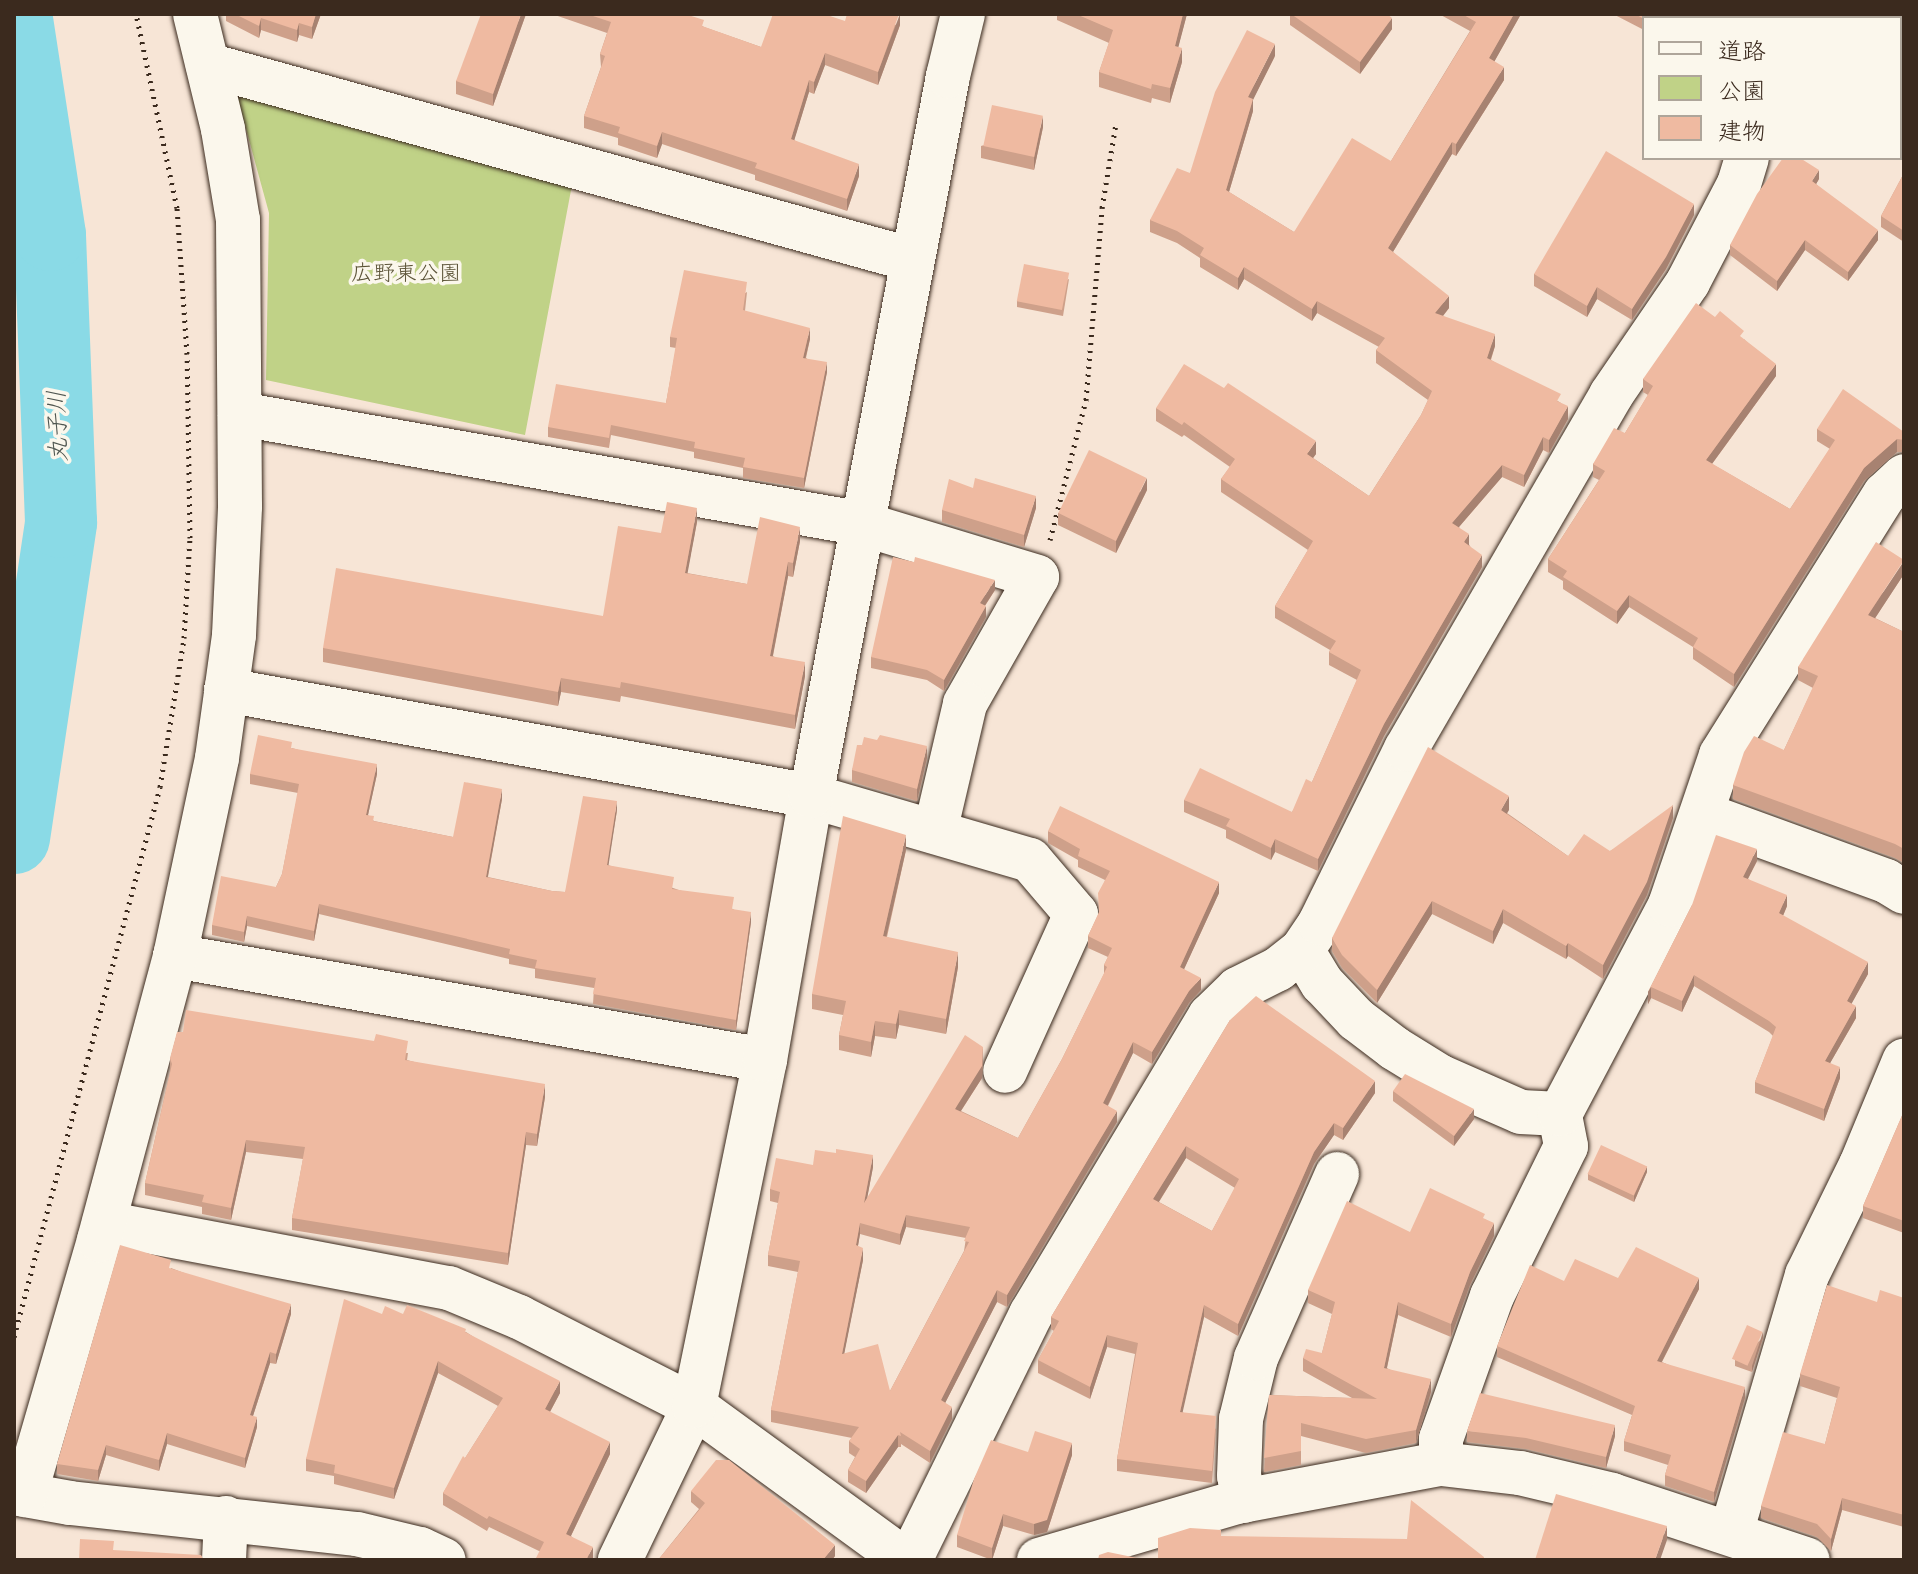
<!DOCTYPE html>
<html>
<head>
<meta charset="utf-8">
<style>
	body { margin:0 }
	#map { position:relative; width:1918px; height:1574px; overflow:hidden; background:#f7e5d6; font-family:Pangolin,"Klee One",sans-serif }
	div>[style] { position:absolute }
	.green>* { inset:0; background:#c0d287 }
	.river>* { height:72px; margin:-36px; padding:0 36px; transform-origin:36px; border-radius:36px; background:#8adae6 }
	.path>* { height:5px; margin-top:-2.5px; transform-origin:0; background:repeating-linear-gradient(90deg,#3b2a1e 0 2px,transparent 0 8px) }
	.roads { filter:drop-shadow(0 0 2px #3b2a1e) drop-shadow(0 0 2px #3b2a1e) }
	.minor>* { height:44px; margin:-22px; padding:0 22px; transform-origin:22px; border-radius:22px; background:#fbf7ec }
	.wall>* { inset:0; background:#cea08a }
	.shaded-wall>* { inset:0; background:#a78271 }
	.building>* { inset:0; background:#efbaa1; transform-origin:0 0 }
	span { translate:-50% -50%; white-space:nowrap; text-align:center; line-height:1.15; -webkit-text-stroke:7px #fbf7ec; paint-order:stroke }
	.park-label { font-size:22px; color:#5c5438 }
	.water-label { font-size:24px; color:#4f5650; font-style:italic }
	.frame { position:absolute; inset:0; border:16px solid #3b2a1e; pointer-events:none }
	.legend { position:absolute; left:1642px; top:16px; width:260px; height:144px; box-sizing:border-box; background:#fbf7ec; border:2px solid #aea59a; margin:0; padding:10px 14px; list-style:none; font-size:24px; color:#3b2a1e }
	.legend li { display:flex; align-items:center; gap:16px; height:40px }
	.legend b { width:40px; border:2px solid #aea59a }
</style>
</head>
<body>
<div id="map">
	<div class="green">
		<div style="clip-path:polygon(257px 88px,572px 185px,525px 435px,266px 380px,269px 213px,237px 96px)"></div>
	</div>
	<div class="river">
		<div style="left:14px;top:838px;width:319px;rotate:-81.5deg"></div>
		<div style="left:61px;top:522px;width:287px;rotate:-92.2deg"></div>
		<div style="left:50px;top:235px;width:224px;rotate:-98.7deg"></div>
	</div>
	<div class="path">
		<div style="left:1050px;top:540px;width:145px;rotate:-75.6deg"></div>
		<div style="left:1086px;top:400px;width:193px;rotate:-85.2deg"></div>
		<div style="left:1102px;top:208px;width:86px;rotate:-80.6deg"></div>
		<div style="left:14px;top:1337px;width:569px;rotate:-75.13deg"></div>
		<div style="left:160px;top:787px;width:151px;rotate:-80.8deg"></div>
		<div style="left:184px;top:638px;width:100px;rotate:-86.6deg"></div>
		<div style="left:190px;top:538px;width:184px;rotate:-90.9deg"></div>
		<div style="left:187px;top:354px;width:146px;rotate:-93.9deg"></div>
		<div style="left:177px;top:208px;width:198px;rotate:-101.9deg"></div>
	</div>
	<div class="roads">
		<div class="minor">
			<div style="left:1856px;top:14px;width:7px;rotate:34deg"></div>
			<div style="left:1766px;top:18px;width:4px;rotate:-76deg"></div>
			<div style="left:1900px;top:45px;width:5px;rotate:37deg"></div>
			<div style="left:208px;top:65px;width:731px;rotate:15.46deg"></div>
			<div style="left:240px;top:414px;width:633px;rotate:10.01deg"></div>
			<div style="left:863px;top:524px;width:182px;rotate:16.9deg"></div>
			<div style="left:1037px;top:577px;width:146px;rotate:119.6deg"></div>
			<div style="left:965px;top:704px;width:131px;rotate:103.2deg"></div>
			<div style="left:226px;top:690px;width:595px;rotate:10.27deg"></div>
			<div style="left:811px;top:796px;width:228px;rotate:16.3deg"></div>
			<div style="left:1030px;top:860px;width:71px;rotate:49.6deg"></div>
			<div style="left:1076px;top:914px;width:172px;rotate:114.3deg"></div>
			<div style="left:1702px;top:814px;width:196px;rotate:20deg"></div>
			<div style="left:1886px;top:881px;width:21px;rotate:31deg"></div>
			<div style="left:1302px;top:950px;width:39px;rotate:59deg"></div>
			<div style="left:1322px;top:983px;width:50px;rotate:46.6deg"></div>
			<div style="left:1356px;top:1019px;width:48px;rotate:37.3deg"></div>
			<div style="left:1394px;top:1048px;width:55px;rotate:31.7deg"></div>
			<div style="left:1441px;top:1077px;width:87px;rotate:23.6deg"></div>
			<div style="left:1521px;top:1112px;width:39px;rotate:3deg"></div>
			<div style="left:175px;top:956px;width:599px;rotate:10deg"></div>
			<div style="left:104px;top:1223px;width:351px;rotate:10.7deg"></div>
			<div style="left:449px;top:1288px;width:76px;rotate:22.5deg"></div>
			<div style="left:519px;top:1317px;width:196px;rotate:27deg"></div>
			<div style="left:694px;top:1406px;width:171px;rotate:115.7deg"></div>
			<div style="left:1441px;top:1464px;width:25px;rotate:-90deg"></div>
			<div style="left:1441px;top:1439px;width:152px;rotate:-70.4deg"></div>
			<div style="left:1492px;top:1296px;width:167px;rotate:-63.7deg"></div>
			<div style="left:1566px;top:1146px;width:33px;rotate:-101deg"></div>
			<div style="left:1560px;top:1114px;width:236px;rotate:-62.2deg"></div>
			<div style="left:1670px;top:905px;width:158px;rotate:-71.2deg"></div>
			<div style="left:1721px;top:755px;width:308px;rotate:-57.9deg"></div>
			<div style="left:1885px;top:494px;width:26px;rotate:-43deg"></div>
			<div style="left:14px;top:1493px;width:57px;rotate:10.1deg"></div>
			<div style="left:70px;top:1503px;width:289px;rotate:6.2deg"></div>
			<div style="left:357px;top:1534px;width:65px;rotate:13.4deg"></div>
			<div style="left:420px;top:1549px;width:26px;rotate:25deg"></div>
			<div style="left:25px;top:1495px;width:266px;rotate:-73.8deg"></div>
			<div style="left:99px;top:1240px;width:294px;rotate:-75deg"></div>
			<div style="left:175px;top:956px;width:202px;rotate:-78deg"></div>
			<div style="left:217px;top:758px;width:124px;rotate:-82.1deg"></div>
			<div style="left:234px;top:635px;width:129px;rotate:-87.3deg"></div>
			<div style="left:240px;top:506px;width:286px;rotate:-90.4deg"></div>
			<div style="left:238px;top:220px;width:92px;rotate:-99.4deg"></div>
			<div style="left:223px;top:129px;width:118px;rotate:-103.7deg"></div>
			<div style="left:1244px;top:1501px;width:25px;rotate:-101deg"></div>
			<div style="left:1239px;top:1476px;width:57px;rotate:-88deg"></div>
			<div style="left:1241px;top:1419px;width:63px;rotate:-76.2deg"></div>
			<div style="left:1256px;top:1358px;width:201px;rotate:-66.2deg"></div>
			<div style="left:1731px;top:1533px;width:269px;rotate:-73.6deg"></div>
			<div style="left:1807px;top:1275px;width:123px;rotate:-63.9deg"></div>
			<div style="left:1861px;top:1165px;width:113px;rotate:-67.5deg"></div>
			<div style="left:224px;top:1560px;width:42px;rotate:-87.3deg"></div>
			<div style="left:905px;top:1560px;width:261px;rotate:-143.9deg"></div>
			<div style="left:694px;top:1406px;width:353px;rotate:-78.4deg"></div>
			<div style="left:765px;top:1060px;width:268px;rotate:-80.1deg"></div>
			<div style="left:811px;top:796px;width:733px;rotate:-79.23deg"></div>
			<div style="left:948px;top:76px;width:64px;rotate:-76.4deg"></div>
			<div style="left:910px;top:1560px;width:274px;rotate:-63.8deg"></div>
			<div style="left:1031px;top:1314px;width:348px;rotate:-59deg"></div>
			<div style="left:1210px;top:1016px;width:39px;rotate:-44deg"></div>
			<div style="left:1238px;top:989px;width:45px;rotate:-26.6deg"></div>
			<div style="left:1278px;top:969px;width:31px;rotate:-38deg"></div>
			<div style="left:1302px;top:950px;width:32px;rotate:-56deg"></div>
			<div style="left:1320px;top:923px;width:194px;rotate:-63.7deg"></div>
			<div style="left:1406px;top:749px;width:409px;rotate:-59.9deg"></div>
			<div style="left:1611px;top:395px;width:137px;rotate:-55.7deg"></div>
			<div style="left:1688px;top:282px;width:110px;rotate:-62.5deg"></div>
			<div style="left:1739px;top:184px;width:27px;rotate:-73deg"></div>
			<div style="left:1039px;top:1560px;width:206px;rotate:-16.3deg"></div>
			<div style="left:1237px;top:1502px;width:208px;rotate:-10.6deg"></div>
			<div style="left:1441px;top:1464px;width:80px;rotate:6.5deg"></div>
			<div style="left:1520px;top:1473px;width:95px;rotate:13.4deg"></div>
			<div style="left:1612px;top:1495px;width:206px;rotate:18.3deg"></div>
		</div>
	</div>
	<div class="wall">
		<div style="clip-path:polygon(226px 14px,321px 14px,312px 39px,299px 35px,297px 42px,261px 30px,259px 38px,226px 21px)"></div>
		<div style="clip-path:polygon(526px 14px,493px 106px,456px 94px,456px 81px)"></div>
		<div style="clip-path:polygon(552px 14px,685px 14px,704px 27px,761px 47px,845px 21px,900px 25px,878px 85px,825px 65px,814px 94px,809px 92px,794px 140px,859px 176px,847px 211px,755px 180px,755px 175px,662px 144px,657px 158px,618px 145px,618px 138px,584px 128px,584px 116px,601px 67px,600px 54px,607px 33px)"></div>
		<div style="clip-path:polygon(1057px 14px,1187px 14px,1178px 47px,1182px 62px,1170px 103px,1152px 98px,1151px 103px,1099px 87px,1099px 72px,1109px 43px,1057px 20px)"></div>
		<div style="clip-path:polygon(1290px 14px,1387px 14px,1392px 29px,1360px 74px,1290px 25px)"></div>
		<div style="clip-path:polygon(1439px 14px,1521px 14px,1494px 62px,1504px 80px,1456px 156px,1452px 154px,1393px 252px,1449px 308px,1443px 316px,1495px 346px,1491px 360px,1561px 403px,1568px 419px,1549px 453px,1543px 450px,1524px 487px,1502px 477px,1459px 527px,1482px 567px,1384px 736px,1318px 871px,1275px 852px,1271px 860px,1226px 838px,1226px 830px,1184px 812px,1184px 800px,1292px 812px,1312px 782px,1357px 680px,1329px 665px,1329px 652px,1330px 650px,1275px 618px,1275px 606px,1308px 550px,1221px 492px,1221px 479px,1230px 467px,1184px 435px,1182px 437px,1156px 421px,1156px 408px,1316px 454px,1313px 458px,1369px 496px,1421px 415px,1428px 400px,1376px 363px,1376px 350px,1379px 347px,1317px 313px,1312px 321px,1244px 279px,1238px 290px,1200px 267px,1200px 258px,1177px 243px,1150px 232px,1150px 220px,1190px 173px,1275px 56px,1253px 99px,1253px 111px,1229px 192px,1294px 232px,1391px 161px,1470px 31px)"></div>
		<div style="clip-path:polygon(1613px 14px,1742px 14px,1742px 18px,1644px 18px,1644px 30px)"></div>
		<div style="clip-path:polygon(1886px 14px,1904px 14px,1904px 21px,1900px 20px,1900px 18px,1896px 18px)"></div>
		<div style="clip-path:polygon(1043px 127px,1034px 170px,981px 158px,981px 146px)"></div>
		<div style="clip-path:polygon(1904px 173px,1904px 242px,1881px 227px,1881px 216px)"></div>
		<div style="clip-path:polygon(1819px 179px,1816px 184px,1878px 240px,1848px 281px,1805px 250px,1777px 291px,1730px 255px,1730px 245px)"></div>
		<div style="clip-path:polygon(1694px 215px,1666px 269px,1632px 320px,1597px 299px,1587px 317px,1534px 286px,1534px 274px)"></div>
		<div style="clip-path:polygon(1069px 279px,1063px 316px,1017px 307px,1017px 301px)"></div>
		<div style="clip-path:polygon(747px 292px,745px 311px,810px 339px,806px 358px,827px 372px,804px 488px,743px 478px,743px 468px,694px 458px,694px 452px,611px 435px,609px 448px,548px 437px,548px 427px,666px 403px,676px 348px,670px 347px,670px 337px)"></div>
		<div style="clip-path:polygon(1744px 339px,1776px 376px,1712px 464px,1790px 509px,1830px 449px,1817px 441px,1817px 429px,1904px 432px,1904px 452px,1897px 452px,1864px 481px,1734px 687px,1693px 659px,1693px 647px,1629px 607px,1617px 624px,1563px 589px,1563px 581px,1548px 572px,1548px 559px,1599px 480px,1593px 477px,1593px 464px,1625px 433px,1648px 395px,1643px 392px,1643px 379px)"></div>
		<div style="clip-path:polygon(973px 488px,1036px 508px,1024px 547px,942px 522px,942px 510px)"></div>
		<div style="clip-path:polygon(1147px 490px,1116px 553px,1058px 525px,1058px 513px)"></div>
		<div style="clip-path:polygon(697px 522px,687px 573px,747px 584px,800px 541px,793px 577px,788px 576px,773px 656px,805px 676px,795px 729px,621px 696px,620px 702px,561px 692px,558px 706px,323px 662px,323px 648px,603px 616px,661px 533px)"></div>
		<div style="clip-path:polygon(1904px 574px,1875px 618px,1904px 632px,1904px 863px,1895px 858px,1733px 799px,1733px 785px,1784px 750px,1813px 688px,1798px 680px,1798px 667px)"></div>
		<div style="clip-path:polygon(995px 590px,985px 606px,986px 617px,944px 691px,927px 680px,871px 668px,871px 657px)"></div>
		<div style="clip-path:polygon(862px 745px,927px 758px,917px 801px,852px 782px,852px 770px)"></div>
		<div style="clip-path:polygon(292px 748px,377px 774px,368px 815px,374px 821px,453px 837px,502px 799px,488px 877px,552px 891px,565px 892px,617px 810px,608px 865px,733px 909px,751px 922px,736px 1030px,593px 1004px,594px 988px,535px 978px,535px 969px,509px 964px,509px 959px,319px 914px,314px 941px,247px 926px,244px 942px,212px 935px,212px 925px,276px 887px,282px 874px,298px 793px,250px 784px,250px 774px)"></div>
		<div style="clip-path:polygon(1509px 810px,1507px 813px,1568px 856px,1610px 851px,1673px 818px,1647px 895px,1603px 979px,1568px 956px,1566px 959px,1503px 923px,1493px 944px,1432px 914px,1377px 1003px,1342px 968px,1332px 951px,1332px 938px)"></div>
		<div style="clip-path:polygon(evenodd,1048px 831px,1219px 893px,1184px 969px,1201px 990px,1189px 1003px,1152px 1064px,1133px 1053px,1108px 1106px,1117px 1122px,1007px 1307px,997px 1302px,945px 1403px,952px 1419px,930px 1463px,901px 1444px,901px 1447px,898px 1447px,866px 1493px,848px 1482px,848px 1470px,855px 1457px,849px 1453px,849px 1441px,852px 1438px,771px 1422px,771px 1410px,798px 1272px,768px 1266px,768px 1255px,778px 1203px,770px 1201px,770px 1189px,836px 1153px,873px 1167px,867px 1198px,983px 1059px,982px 1078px,961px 1111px,1018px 1138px,1062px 1059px,1104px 974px,1104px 965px,1108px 957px,1088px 948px,1088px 936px,1099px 913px,1105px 880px,1078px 867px,1078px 860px,1048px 843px,1048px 831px,906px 1227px,966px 1238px,964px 1251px,890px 1391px,844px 1353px,863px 1260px,858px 1246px,860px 1234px,900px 1245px,906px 1227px)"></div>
		<div style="clip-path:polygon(906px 850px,887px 937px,958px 967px,946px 1034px,899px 1025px,896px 1039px,875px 1036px,871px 1057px,839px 1050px,839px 1035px,843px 1015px,812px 1009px,812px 994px)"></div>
		<div style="clip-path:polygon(1757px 861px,1748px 879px,1787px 906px,1783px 916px,1868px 974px,1851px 1004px,1856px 1018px,1830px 1063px,1840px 1078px,1824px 1121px,1755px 1093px,1755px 1082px,1773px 1036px,1769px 1032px,1694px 986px,1682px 1012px,1651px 998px,1648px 1004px,1648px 992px,1692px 905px)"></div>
		<div style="clip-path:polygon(evenodd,1230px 1020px,1375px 1093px,1343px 1140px,1334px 1135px,1314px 1164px,1238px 1336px,1204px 1317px,1182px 1412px,1216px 1429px,1212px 1483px,1117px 1471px,1117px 1459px,1135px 1354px,1107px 1347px,1090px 1399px,1038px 1373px,1038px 1360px,1054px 1331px,1051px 1329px,1051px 1317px,1230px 1020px,1186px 1158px,1235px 1188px,1212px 1231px,1159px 1202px,1186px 1158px)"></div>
		<div style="clip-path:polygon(408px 1053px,407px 1060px,545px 1097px,537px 1146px,526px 1145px,508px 1265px,292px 1230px,292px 1218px,303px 1159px,246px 1152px,231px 1220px,202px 1214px,202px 1207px,145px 1195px,145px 1183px,170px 1072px,170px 1058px)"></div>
		<div style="clip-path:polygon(1393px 1091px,1474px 1119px,1454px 1146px,1393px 1101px)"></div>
		<div style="clip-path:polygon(1904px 1111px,1904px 1233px,1863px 1218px,1863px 1206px)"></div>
		<div style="clip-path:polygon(1647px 1172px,1634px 1202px,1588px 1180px,1588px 1174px)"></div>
		<div style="clip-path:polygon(1485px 1219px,1494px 1236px,1470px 1285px,1451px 1337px,1398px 1315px,1387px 1368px,1431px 1392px,1416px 1443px,1366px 1453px,1301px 1436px,1301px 1465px,1264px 1472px,1269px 1395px,1352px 1398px,1303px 1371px,1303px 1358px,1322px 1353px,1332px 1314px,1308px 1303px,1308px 1290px,1410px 1232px)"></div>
		<div style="clip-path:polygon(171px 1268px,291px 1314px,276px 1364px,270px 1363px,253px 1416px,257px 1427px,245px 1468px,167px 1444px,159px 1471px,106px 1455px,98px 1481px,57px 1474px,57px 1464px)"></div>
		<div style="clip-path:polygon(1618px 1278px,1699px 1289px,1662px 1362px,1745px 1398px,1714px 1502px,1665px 1486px,1665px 1475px,1668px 1465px,1624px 1451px,1624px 1441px,1632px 1415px,1497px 1357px,1497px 1346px,1564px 1281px)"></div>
		<div style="clip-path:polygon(1904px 1298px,1904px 1527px,1842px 1510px,1831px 1551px,1817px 1537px,1761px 1518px,1761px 1506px,1825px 1444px,1837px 1398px,1800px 1386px,1800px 1374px,1877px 1302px)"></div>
		<div style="clip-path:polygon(382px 1314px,403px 1314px,466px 1332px,560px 1393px,550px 1412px,610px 1454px,571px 1536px,593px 1558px,539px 1551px,489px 1527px,487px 1531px,443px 1505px,443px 1493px,498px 1406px,438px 1373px,394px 1499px,334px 1484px,334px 1476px,306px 1471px,306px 1459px)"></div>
		<div style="clip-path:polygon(1763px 1338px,1752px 1372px,1735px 1366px,1735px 1360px)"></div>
		<div style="clip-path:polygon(1467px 1431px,1615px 1436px,1606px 1468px,1526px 1449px,1467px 1442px)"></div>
		<div style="clip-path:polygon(1028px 1452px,1072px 1455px,1047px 1532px,1034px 1535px,1003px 1526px,992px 1560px,957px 1547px,957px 1535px)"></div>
		<div style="clip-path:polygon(691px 1491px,835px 1556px,832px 1560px,658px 1560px,699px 1509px,691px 1502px)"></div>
	</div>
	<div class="shaded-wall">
		<div style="clip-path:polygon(316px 14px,321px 14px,312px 39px,312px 27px)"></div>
		<div style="clip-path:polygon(521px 14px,526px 14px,493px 106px,493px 94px)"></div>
		<div style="clip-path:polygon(900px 14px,900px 25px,878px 85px,878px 72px)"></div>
		<div style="clip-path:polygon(1183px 14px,1187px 14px,1175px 60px,1175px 46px)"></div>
		<div style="clip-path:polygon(1514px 14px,1521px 14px,1489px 71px,1489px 58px)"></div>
		<div style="clip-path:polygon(261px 18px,261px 30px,259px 38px,259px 26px)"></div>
		<div style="clip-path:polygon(1392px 18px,1392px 29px,1360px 74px,1360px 62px)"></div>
		<div style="clip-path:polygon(299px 23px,299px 35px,297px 42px,297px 30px)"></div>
		<div style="clip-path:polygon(1275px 44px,1275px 56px,1248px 110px,1248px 97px)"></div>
		<div style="clip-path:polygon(1182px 48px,1182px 62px,1170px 103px,1170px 88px)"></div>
		<div style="clip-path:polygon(825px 53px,825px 65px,814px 94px,814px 82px)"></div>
		<div style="clip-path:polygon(1504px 67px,1504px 80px,1456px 156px,1456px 144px)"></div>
		<div style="clip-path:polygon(809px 80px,809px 92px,791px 151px,791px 139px)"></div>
		<div style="clip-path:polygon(1253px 99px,1253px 111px,1226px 202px,1226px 190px)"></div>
		<div style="clip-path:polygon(1043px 116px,1043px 127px,1034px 170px,1034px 158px)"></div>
		<div style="clip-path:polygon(662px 132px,662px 144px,657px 158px,657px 146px)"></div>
		<div style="clip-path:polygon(1452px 142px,1452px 154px,1388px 260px,1388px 248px)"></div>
		<div style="clip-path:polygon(859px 164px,859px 176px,847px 211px,847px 199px)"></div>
		<div style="clip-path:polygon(1819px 170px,1819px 179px,1812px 191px,1812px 181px)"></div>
		<div style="clip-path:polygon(1694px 204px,1694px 215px,1666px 269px,1632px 320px,1632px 309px)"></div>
		<div style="clip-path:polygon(1878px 230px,1878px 240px,1848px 281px,1848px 272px)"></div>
		<div style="clip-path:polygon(1805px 240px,1805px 250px,1777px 291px,1777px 281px)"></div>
		<div style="clip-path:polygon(1244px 267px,1244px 279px,1238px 290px,1238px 278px)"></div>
		<div style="clip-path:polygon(1597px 287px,1597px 299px,1587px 317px,1587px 306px)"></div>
		<div style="clip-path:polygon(1449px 296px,1449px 308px,1435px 326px,1435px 313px)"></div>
		<div style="clip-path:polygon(1317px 301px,1317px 313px,1312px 321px,1312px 309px)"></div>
		<div style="clip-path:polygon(810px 328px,810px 339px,803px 368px,803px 358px)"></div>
		<div style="clip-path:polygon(1495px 334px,1495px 346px,1487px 370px,1487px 358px)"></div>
		<div style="clip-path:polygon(827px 362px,827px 372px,804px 488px,804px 478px)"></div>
		<div style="clip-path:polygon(1776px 364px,1776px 376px,1706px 472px,1706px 460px)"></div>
		<div style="clip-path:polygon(1568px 406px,1568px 419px,1549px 453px,1549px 440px)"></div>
		<div style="clip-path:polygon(1543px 437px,1543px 450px,1524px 487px,1524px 475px)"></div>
		<div style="clip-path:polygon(1897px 439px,1897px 452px,1864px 481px,1734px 687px,1734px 674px,1864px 468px)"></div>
		<div style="clip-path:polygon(1316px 441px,1316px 454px,1307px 466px,1307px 454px)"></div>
		<div style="clip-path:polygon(1502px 465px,1502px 477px,1452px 535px,1452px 523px)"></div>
		<div style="clip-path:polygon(1147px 478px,1147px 490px,1116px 553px,1116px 541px)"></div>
		<div style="clip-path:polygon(1036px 496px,1036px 508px,1024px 547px,1024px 535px)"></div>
		<div style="clip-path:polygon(697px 508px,697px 522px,685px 587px,685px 573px)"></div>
		<div style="clip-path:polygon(800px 527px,800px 541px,793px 577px,793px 563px)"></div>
		<div style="clip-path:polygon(1469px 534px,1469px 546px,1464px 542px)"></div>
		<div style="clip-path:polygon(1482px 555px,1482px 567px,1384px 736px,1318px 871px,1318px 859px,1384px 724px)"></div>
		<div style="clip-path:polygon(1904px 561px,1904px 574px,1868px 629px,1868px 615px)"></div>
		<div style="clip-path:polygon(788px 562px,788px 576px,770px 670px,770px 656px)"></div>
		<div style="clip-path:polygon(995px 580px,995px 590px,980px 613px,980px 603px)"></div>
		<div style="clip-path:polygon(1629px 595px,1629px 607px,1617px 624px,1617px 611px)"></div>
		<div style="clip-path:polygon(986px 606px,986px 617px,944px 691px,944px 680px)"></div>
		<div style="clip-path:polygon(805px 662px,805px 676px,795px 729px,795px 715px)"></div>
		<div style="clip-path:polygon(561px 678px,561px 692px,558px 706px,558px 692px)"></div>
		<div style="clip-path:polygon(927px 746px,927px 758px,917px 801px,917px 789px)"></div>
		<div style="clip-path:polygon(377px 764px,377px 774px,366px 824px,366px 815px)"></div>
		<div style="clip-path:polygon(502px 789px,502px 799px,486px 886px,486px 877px)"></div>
		<div style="clip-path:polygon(1509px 796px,1509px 810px,1501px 823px,1501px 810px)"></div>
		<div style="clip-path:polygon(617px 801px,617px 810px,607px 875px,607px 865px)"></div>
		<div style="clip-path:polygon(1673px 805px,1673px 818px,1647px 895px,1603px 979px,1603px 965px)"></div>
		<div style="clip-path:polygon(906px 835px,906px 850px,883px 951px,883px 936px)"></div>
		<div style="clip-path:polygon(1275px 839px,1275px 852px,1271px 860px,1271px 848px)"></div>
		<div style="clip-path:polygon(1757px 849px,1757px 861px,1743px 888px,1743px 877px)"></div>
		<div style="clip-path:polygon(1219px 882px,1219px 893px,1180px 978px,1180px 967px)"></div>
		<div style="clip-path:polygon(1787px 895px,1787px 906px,1779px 925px,1779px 913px)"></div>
		<div style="clip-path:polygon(1432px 901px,1432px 914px,1377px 1003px,1377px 990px)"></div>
		<div style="clip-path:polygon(319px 904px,319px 914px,314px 941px,314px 931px)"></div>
		<div style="clip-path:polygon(1503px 909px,1503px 923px,1493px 944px,1493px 931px)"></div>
		<div style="clip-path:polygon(751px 912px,751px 922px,736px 1030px,736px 1020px)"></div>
		<div style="clip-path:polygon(247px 916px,247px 926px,244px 942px,244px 932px)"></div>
		<div style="clip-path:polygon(1568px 943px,1568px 956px,1566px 959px,1566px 946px)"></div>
		<div style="clip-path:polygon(958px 952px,958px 967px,946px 1034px,946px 1019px)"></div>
		<div style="clip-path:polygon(1868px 962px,1868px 974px,1847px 1012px,1847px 1001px)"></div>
		<div style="clip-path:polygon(1694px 975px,1694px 986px,1682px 1012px,1682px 1001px)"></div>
		<div style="clip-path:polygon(1201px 978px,1201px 990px,1189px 1003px,1152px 1064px,1152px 1052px,1189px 991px)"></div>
		<div style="clip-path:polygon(1651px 987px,1651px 998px,1648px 1004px,1648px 992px)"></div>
		<div style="clip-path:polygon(1856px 1006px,1856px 1018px,1825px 1072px,1825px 1061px)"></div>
		<div style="clip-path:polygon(899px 1010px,899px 1025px,896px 1039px,896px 1024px)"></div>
		<div style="clip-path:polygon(875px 1021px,875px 1036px,871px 1057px,871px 1042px)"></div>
		<div style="clip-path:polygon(1133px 1042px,1133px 1053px,1103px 1115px,1103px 1103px)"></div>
		<div style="clip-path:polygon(983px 1047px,982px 1078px,955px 1120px,955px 1109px)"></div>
		<div style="clip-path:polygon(1840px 1067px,1840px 1078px,1824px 1121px,1824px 1109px)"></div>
		<div style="clip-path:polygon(1375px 1081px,1375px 1093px,1343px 1140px,1343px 1128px)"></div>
		<div style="clip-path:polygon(545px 1084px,545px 1097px,537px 1146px,537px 1134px)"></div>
		<div style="clip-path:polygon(1474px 1109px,1474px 1119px,1454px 1146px,1454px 1136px)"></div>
		<div style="clip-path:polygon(1117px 1111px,1117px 1122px,1007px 1307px,1007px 1295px)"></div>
		<div style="clip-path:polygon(1334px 1123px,1334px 1135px,1314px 1164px,1238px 1336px,1238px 1324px,1314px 1152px)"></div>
		<div style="clip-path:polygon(526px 1132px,526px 1145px,508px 1265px,508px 1253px)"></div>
		<div style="clip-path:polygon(246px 1140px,246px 1152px,231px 1220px,231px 1208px)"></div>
		<div style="clip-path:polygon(1186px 1146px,1186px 1158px,1153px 1211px,1153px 1199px)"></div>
		<div style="clip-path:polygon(873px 1155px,873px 1167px,864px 1215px,864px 1203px)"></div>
		<div style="clip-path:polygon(1647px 1166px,1647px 1172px,1634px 1202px,1634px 1196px)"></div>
		<div style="clip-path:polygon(906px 1215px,906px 1227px,900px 1245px,900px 1234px)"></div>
		<div style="clip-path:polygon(860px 1223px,860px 1234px,856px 1257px,856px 1245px)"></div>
		<div style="clip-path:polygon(1494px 1223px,1494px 1236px,1470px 1285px,1451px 1337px,1451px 1324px,1470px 1272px)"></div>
		<div style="clip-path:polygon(863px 1248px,863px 1260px,842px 1365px,842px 1354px)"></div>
		<div style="clip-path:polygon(1699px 1278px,1699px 1289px,1657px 1371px,1657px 1361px)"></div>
		<div style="clip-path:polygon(997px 1290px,997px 1302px,941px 1411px,941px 1400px)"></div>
		<div style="clip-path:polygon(1398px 1302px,1398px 1315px,1384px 1381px,1384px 1368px)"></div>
		<div style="clip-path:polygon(291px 1304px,291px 1314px,276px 1364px,276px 1354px)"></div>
		<div style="clip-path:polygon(1204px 1305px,1204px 1317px,1180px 1424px,1180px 1412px)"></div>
		<div style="clip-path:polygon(1763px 1332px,1763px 1338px,1752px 1372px,1752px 1366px)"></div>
		<div style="clip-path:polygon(1107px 1335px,1107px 1347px,1090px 1399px,1090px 1387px)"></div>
		<div style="clip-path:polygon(270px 1352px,270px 1363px,250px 1425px,250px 1415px)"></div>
		<div style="clip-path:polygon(438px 1361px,438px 1373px,394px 1499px,394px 1488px)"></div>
		<div style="clip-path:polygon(1431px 1379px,1431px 1392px,1416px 1443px,1416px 1430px)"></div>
		<div style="clip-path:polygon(560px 1381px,560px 1393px,545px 1421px,545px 1409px)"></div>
		<div style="clip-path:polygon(1745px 1387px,1745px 1398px,1714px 1502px,1714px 1492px)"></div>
		<div style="clip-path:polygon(952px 1407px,952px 1419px,930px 1463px,930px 1451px)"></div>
		<div style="clip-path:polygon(257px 1417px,257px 1427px,245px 1468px,245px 1458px)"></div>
		<div style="clip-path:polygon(1615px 1425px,1615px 1436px,1606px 1468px,1606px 1457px)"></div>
		<div style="clip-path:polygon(167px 1433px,167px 1444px,159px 1471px,159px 1460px)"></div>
		<div style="clip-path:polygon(898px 1435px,898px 1447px,866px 1493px,866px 1481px)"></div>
		<div style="clip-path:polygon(610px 1442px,610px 1454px,566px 1546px,566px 1534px)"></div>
		<div style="clip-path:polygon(1072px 1443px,1072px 1455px,1047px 1532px,1034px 1535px,1034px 1524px)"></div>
		<div style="clip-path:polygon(106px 1445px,106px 1455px,98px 1481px,98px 1470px)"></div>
		<div style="clip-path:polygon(1842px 1498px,1842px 1510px,1831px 1551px,1831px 1539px)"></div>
		<div style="clip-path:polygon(1003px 1514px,1003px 1526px,992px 1560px,992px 1548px)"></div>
		<div style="clip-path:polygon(1667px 1526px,1667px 1540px,1660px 1560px,1655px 1560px)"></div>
		<div style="clip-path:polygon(835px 1545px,835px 1556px,832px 1560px,823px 1560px)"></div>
		<div style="clip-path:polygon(593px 1547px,593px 1558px,592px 1560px,586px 1560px)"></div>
	</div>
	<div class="building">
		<div style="clip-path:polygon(235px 14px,316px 14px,312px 27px,299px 23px,297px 30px,261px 18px,259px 26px)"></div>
		<div style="clip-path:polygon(481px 14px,521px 14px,493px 94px,456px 81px)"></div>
		<div style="clip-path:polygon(587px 14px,685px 14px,704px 20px,702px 26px,761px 47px,773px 14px,824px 14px,845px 21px,847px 14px,899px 14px,878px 72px,825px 53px,814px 82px,809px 80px,791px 139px,859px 164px,847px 199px,755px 168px,757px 163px,662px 132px,657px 146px,618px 133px,620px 127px,584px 116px,605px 56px,600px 54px,611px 22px)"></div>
		<div style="clip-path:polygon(1076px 14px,1183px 14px,1175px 46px,1182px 48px,1170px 88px,1152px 84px,1151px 89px,1099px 72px,1113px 30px)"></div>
		<div style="clip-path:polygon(1291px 14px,1387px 14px,1392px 18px,1360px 62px)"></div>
		<div style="clip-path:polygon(1462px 14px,1514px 14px,1489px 58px,1504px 67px,1456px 144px,1452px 142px,1388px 248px,1449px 296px,1435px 313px,1495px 334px,1487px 358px,1561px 394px,1557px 401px,1568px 406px,1549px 440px,1543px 437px,1524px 475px,1502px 465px,1452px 523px,1469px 534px,1464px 542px,1482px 555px,1384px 724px,1318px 859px,1275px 839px,1271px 848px,1226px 826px,1230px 819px,1184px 800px,1200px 768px,1292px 812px,1306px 779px,1312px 782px,1361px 670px,1329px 652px,1336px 641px,1275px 606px,1313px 541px,1221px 479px,1235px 459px,1184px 422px,1182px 425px,1156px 408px,1184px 364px,1224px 388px,1228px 383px,1316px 441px,1307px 454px,1369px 496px,1421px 415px,1432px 391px,1376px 350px,1385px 338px,1317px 301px,1312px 309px,1244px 267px,1238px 278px,1200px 255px,1204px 248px,1177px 231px,1150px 220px,1177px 168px,1190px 173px,1215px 92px,1247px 30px,1275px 44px,1248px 97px,1253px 99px,1226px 190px,1294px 232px,1352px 138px,1391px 161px,1476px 22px)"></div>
		<div style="clip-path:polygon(1635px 14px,1741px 14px,1739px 18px,1644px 19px)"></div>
		<div style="left:992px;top:105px;width:52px;height:42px;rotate:12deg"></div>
		<div style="clip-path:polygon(1606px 151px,1694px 204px,1666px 257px,1632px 309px,1597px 287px,1587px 306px,1534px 274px)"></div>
		<div style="clip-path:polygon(1783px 158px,1800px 158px,1819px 170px,1812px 181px,1878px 230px,1848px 272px,1805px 240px,1777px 281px,1730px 245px,1757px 194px)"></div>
		<div style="clip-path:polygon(1904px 173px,1904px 231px,1881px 216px)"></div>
		<div style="left:1024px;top:264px;width:46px;height:38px;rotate:11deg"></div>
		<div style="clip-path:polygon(684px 270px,747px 282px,743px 310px,810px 328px,803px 358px,827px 362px,804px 478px,743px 467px,745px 458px,694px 448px,695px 442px,611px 425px,609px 438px,548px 427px,556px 384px,666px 403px,677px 338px,670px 337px)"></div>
		<div style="clip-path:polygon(1696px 303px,1715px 317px,1720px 311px,1744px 331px,1740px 336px,1776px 364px,1706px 460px,1790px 509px,1835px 440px,1817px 429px,1843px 389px,1904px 432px,1904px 440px,1897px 439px,1864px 468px,1734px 674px,1693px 647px,1698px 638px,1629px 595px,1617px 611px,1563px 577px,1567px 571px,1548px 559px,1605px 471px,1593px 464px,1614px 428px,1625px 433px,1653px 386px,1643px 379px)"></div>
		<div style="left:1089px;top:450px;width:64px;height:70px;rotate:26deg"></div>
		<div style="clip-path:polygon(975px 478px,1036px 496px,1024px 535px,942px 510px,949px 479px,973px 488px)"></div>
		<div style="clip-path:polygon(667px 502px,697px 508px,685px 573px,747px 584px,760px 517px,800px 527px,793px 563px,788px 562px,770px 656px,805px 662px,795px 715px,621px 682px,620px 688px,561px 678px,558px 692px,323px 648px,336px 568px,603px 616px,618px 526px,661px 533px)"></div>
		<div style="clip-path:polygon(1876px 542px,1904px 560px,1868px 615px,1904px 632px,1904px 849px,1895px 844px,1733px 785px,1744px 752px,1754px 736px,1784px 750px,1818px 676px,1798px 667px)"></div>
		<div style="clip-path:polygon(893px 557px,914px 562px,915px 557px,995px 580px,980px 603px,986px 606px,944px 680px,927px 670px,871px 657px)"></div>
		<div style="clip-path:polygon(258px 735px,292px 742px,291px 748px,377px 764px,366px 815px,374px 816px,373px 821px,453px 837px,464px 782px,502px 789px,486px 877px,552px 891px,565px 892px,583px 796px,617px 801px,607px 865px,674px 877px,672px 889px,734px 897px,732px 909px,751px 912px,736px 1020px,593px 994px,596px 978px,535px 968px,537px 960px,509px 954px,510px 949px,319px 904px,314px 931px,247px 916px,244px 932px,212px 925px,221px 876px,276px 887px,282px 874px,299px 784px,250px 774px)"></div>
		<div style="clip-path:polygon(880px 735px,927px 746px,917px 789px,852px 770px,857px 745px,862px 745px,864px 737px,877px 740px)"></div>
		<div style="clip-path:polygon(1428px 747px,1509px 796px,1501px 810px,1568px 856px,1584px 834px,1610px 851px,1673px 805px,1647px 882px,1603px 965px,1568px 943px,1566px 946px,1503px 909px,1493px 931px,1432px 901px,1377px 990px,1342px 955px,1332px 938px)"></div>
		<div style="clip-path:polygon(evenodd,1060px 806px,1219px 882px,1180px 967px,1201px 978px,1189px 991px,1152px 1052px,1133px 1042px,1103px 1103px,1117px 1111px,1007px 1295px,997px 1290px,941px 1400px,952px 1407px,930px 1451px,900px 1432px,901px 1436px,898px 1435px,866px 1481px,848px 1470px,860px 1449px,849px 1441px,859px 1427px,771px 1410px,800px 1261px,768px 1255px,780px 1192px,770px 1189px,776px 1158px,813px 1165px,815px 1150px,836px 1153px,836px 1149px,873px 1155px,864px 1203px,965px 1035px,983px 1047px,982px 1066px,955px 1109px,1018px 1138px,1062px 1059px,1107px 967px,1104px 965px,1112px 948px,1088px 936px,1099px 912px,1098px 893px,1110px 871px,1078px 856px,1080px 849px,1048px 831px,1060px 806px,906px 1215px,970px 1227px,964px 1241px,969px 1242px,890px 1391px,878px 1344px,842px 1354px,863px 1248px,856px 1245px,860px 1223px,900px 1234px,906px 1215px)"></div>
		<div style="clip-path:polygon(843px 816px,906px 835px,883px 936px,958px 952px,946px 1019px,899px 1010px,896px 1024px,875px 1021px,871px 1042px,839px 1035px,846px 1001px,812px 994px)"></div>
		<div style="clip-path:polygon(1716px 835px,1757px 849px,1743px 877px,1787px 895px,1779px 913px,1868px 962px,1847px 1001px,1856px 1006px,1825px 1061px,1840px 1067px,1824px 1109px,1755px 1082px,1776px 1027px,1769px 1021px,1694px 975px,1682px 1001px,1651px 987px,1648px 992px,1692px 905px)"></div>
		<div style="clip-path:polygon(evenodd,1256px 996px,1375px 1081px,1343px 1128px,1334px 1123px,1314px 1152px,1238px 1324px,1204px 1305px,1180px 1412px,1216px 1416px,1212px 1471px,1117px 1459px,1138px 1343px,1107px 1335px,1090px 1387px,1038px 1360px,1059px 1321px,1051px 1317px,1230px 1020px,1256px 996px,1186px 1146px,1239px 1179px,1212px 1231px,1153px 1199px,1186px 1146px)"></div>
		<div style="clip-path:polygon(186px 1010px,374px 1041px,376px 1034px,408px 1041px,405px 1060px,545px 1084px,537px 1134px,526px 1132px,508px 1253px,292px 1218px,305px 1147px,246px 1140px,231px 1208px,202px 1202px,204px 1195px,145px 1183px,172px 1064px,170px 1058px,177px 1032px,183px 1032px)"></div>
		<div style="clip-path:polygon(1405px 1074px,1474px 1109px,1454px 1136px,1393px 1091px)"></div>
		<div style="clip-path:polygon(1904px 1111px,1904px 1221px,1863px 1206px)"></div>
		<div style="left:1601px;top:1145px;width:51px;height:32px;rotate:25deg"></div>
		<div style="clip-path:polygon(1430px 1188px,1485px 1214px,1483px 1218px,1494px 1223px,1470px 1272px,1451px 1324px,1398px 1302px,1384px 1368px,1431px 1379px,1416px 1430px,1366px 1439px,1301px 1423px,1301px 1451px,1264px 1458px,1269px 1395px,1377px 1399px,1303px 1358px,1306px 1349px,1322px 1353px,1335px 1302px,1308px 1290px,1347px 1201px,1410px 1232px)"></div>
		<div style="clip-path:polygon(120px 1245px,171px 1260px,169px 1268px,291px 1304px,276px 1354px,270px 1352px,250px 1415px,257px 1417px,245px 1458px,167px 1433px,159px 1460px,106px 1445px,98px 1470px,57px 1464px)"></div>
		<div style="clip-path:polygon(1636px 1247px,1699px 1278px,1657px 1361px,1745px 1387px,1714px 1492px,1665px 1475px,1671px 1455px,1624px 1441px,1635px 1406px,1497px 1346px,1530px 1265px,1564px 1281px,1575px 1259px,1618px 1278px)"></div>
		<div style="clip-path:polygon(1827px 1285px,1877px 1302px,1880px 1290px,1904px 1298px,1904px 1515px,1842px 1498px,1831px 1539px,1817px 1524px,1761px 1506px,1783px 1432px,1825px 1444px,1840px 1387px,1800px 1374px)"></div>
		<div style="clip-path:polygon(344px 1299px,382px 1314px,385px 1306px,403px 1314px,407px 1305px,466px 1329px,465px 1332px,560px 1381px,545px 1409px,610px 1442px,566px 1534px,593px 1547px,586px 1560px,535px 1560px,544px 1542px,489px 1516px,487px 1519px,443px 1493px,463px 1456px,465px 1458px,503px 1398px,438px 1361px,394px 1488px,334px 1473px,335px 1465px,306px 1459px)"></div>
		<div style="left:1747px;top:1325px;width:17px;height:37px;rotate:24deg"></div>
		<div style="clip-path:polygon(1480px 1393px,1615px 1425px,1606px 1457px,1526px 1438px,1467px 1431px)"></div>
		<div style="clip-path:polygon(1035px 1431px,1072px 1443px,1047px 1520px,1034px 1524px,1003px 1514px,992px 1548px,957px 1535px,974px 1479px,991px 1440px,1028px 1452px)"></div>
		<div style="clip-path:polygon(716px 1460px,729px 1460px,835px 1545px,823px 1560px,658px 1560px,705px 1503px,691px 1491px)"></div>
		<div style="clip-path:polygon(1556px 1494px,1667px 1526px,1655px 1560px,1535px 1560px)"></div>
		<div style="clip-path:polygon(1411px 1500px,1484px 1557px,1484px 1560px,1158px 1560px,1158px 1538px,1190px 1528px,1221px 1530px,1221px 1536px,1407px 1539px)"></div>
		<div style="clip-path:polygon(80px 1539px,114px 1541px,113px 1550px,201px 1555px,204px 1560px,79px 1560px)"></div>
		<div style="clip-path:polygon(1108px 1552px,1147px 1560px,1098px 1560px,1099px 1555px)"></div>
	</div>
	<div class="park-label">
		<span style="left:406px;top:274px">広野東公園</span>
	</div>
	<div class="water-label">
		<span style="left:58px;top:426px;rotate:-92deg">丸子川</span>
	</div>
	<div class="frame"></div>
	<ul class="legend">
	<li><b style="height:10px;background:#fbf7ec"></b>道路</li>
	<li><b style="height:22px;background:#c0d287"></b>公園</li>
	<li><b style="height:22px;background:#efbaa1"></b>建物</li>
	</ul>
</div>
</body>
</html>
